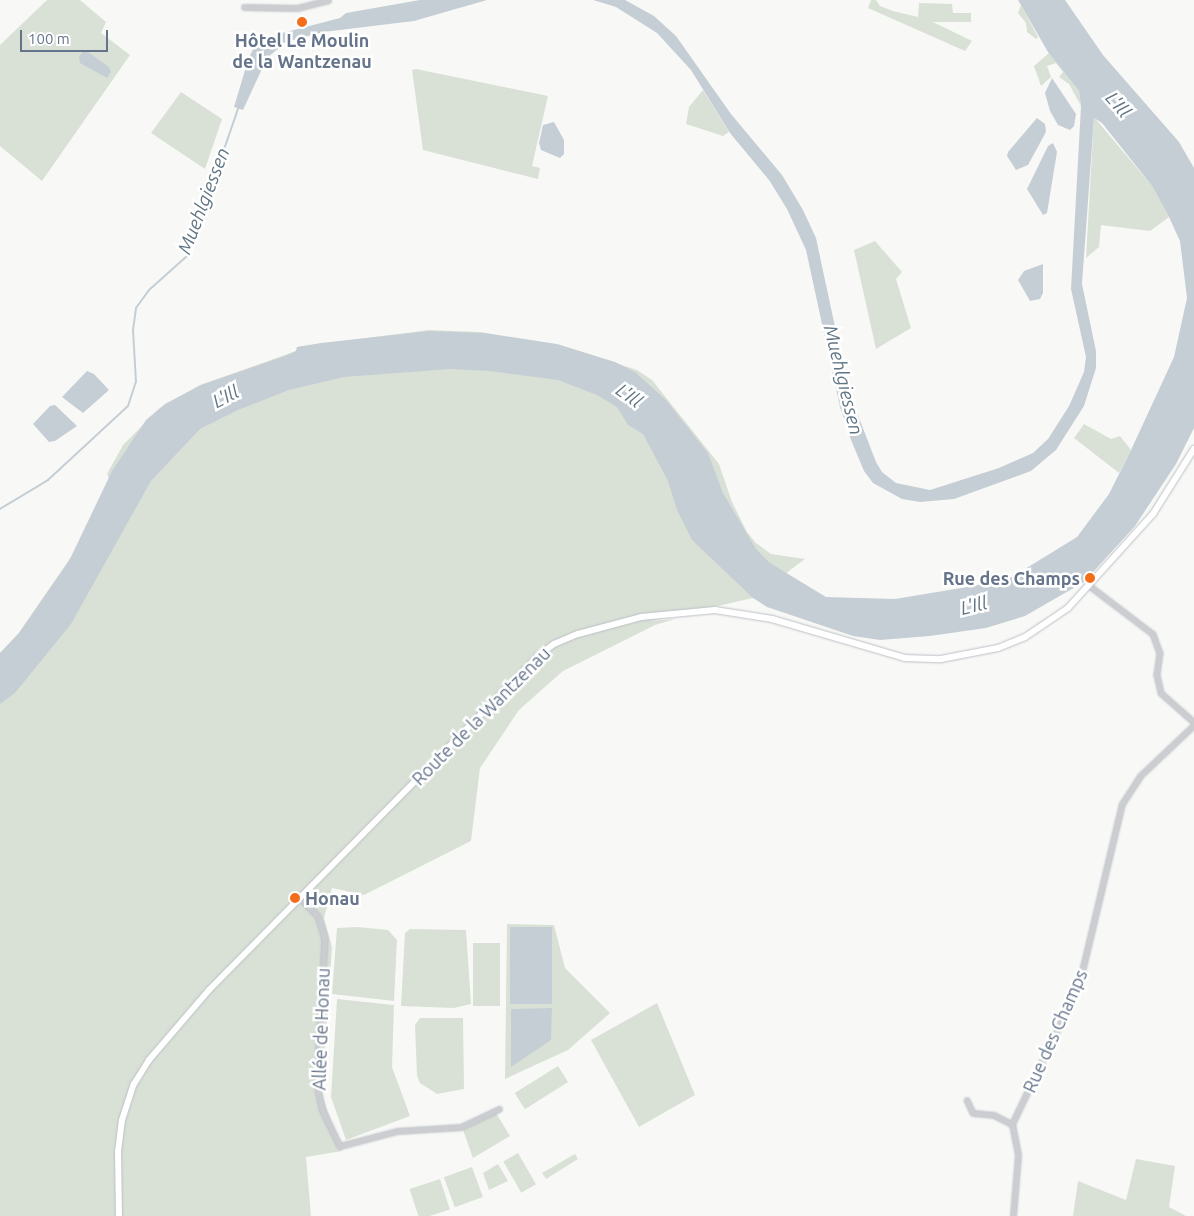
<!DOCTYPE html>
<html>
<head>
<meta charset="utf-8">
<style>
	body { margin:0 }
	#map { position:relative; width:1194px; height:1216px; overflow:hidden; background:#f8f9f6; font-family:Ubuntu,sans-serif }
	div>[style] { position:absolute }
	.green>* { inset:0; background:#d9e1d6; transform-origin:0 0 }
	.water>* { inset:0; background:#c6ced5; transform-origin:0 0 }
	.stream>* { height:2px; margin:-1px; padding:0 1px; transform-origin:1px; border-radius:1px; background:#c6ced5 }
	.roads { filter:drop-shadow(0 0 1px #bcc0c6) drop-shadow(0 0 1px #bcc0c6) }
	.street>* { height:4.5px; margin:-2.25px; padding:0 2.25px; transform-origin:2.25px; border-radius:2.25px; background:#cbcdd1 }
	.secondary>* { height:6px; margin:-3px; padding:0 3px; transform-origin:3px; border-radius:3px; background:#fff }
	.dots>* { width:14px; height:14px; translate:-50% -50%; box-sizing:border-box; border:2px solid #fff; border-radius:50% }
	span { translate:-50% -50%; white-space:nowrap; text-align:center; line-height:1.15; -webkit-text-stroke:5px #fff; paint-order:stroke }
	.poi-label { font-size:18px; color:#65748a; font-weight:700 }
	.right { translate:-100% -50%; text-align:right }
	.left { translate:0 -50%; text-align:left }
	.street-label { font-size:18px; color:#65748a }
	.water-label { font-size:19px; color:#617685; font-style:italic }
	.scale { position:absolute; left:20px; top:30px; width:88px; height:22px; box-sizing:border-box; border:2px solid #65748a; border-top:0; padding-left:6px; font-size:15px; line-height:18px; white-space:nowrap; color:#65748a; -webkit-text-stroke:4px #fff; paint-order:stroke }
</style>
</head>
<body>
<div id="map">
	<div class="green">
		<div style="clip-path:polygon(47px 0,80px 0,106px 22px,101px 33px,130px 55px,42px 181px,0 146px,0 45px)"></div>
		<div style="clip-path:polygon(871px 0,876px 0,880px 6px,893px 11px,918px 17px,919px 3px,952px 4px,953px 13px,971px 13px,971px 22px,933px 22px,972px 41px,965px 51px,868px 8px)"></div>
		<div style="clip-path:polygon(1021px 5px,1038px 37px,1036px 39px,1027px 32px,1026px 23px,1018px 13px)"></div>
		<div style="clip-path:polygon(1049px 53px,1079px 91px,1081px 106px,1069px 84px,1059px 77px,1063px 72px,1056px 63px,1047px 66px,1051px 77px,1041px 86px,1034px 66px)"></div>
		<div style="clip-path:polygon(416px 69px,548px 96px,532px 166px,540px 168px,538px 179px,423px 150px,412px 70px)"></div>
		<div style="clip-path:polygon(703px 90px,729px 132px,723px 136px,686px 124px,689px 107px)"></div>
		<div style="clip-path:polygon(181px 92px,222px 119px,205px 169px,151px 133px)"></div>
		<div style="clip-path:polygon(1094px 117px,1152px 186px,1169px 217px,1150px 231px,1101px 225px,1099px 247px,1086px 258px)"></div>
		<div style="clip-path:polygon(875px 241px,902px 272px,896px 279px,911px 328px,876px 349px,854px 250px)"></div>
		<div style="clip-path:polygon(429px 330px,480px 332px,563px 346px,637px 370px,652px 380px,719px 464px,732px 502px,747px 532px,756px 543px,771px 554px,805px 559px,753px 598px,651px 621px,675px 619px,655px 625px,563px 671px,519px 710px,480px 768px,471px 841px,364px 895px,332px 888px,324px 918px,332px 947px,322px 1095px,342px 1151px,306px 1157px,311px 1216px,0 1216px,0 653px,18px 634px,77px 548px,110px 481px,107px 474px,123px 445px,160px 408px,200px 385px,296px 351px,297px 347px)"></div>
		<div style="clip-path:polygon(1084px 424px,1111px 439px,1120px 436px,1131px 450px,1119px 473px,1074px 438px)"></div>
		<div style="clip-path:polygon(507px 924px,554px 925px,565px 968px,610px 1013px,568px 1050px,505px 1079px)"></div>
		<div style="clip-path:polygon(358px 927px,388px 930px,397px 940px,394px 1001px,332px 994px,337px 928px)"></div>
		<div style="clip-path:polygon(410px 929px,466px 930px,471px 1004px,454px 1008px,401px 1006px,405px 933px)"></div>
		<div style="left:473px;top:943px;width:27px;height:63px"></div>
		<div style="clip-path:polygon(337px 999px,394px 1005px,392px 1067px,410px 1116px,346px 1140px,331px 1097px)"></div>
		<div style="clip-path:polygon(657px 1003px,695px 1095px,639px 1127px,591px 1040px)"></div>
		<div style="clip-path:polygon(420px 1018px,463px 1018px,464px 1089px,437px 1094px,420px 1083px,417px 1076px,415px 1025px)"></div>
		<div style="left:558px;top:1066px;width:19px;height:51px;rotate:58deg"></div>
		<div style="clip-path:polygon(496px 1113px,510px 1136px,473px 1158px,463px 1130px)"></div>
		<div style="left:518px;top:1153px;width:36px;height:17px;rotate:60deg"></div>
		<div style="clip-path:polygon(575px 1154px,578px 1159px,546px 1179px,542px 1173px)"></div>
		<div style="clip-path:polygon(1136px 1159px,1175px 1166px,1169px 1207px,1186px 1216px,1073px 1216px,1078px 1181px,1126px 1200px)"></div>
		<div style="clip-path:polygon(498px 1164px,508px 1181px,489px 1190px,483px 1173px)"></div>
		<div style="left:472px;top:1167px;width:32px;height:30px;rotate:70deg"></div>
		<div style="left:440px;top:1179px;width:32px;height:32px;rotate:72deg"></div>
	</div>
	<div class="water">
		<div style="clip-path:polygon(420px 0,487px 0,414px 21px,323px 32px,286px 42px,267px 58px,243px 110px,234px 107px,248px 60px,255px 45px,263px 38px,340px 18px,346px 13px)"></div>
		<div style="clip-path:polygon(593px 0,625px 0,654px 16px,676px 36px,731px 114px,782px 175px,803px 210px,816px 238px,849px 392px,876px 462px,882px 472px,896px 483px,930px 490px,999px 468px,1033px 453px,1048px 439px,1069px 406px,1084px 372px,1086px 357px,1071px 289px,1081px 106px,1079px 91px,1048px 52px,1018px 0,1065px 0,1103px 55px,1179px 142px,1194px 168px,1194px 428px,1176px 464px,1135px 526px,1084px 582px,1025px 616px,986px 628px,930px 636px,880px 640px,853px 636px,767px 607px,753px 598px,692px 540px,677px 510px,668px 481px,643px 434px,628px 425px,617px 407px,597px 395px,558px 380px,490px 371px,450px 369px,344px 377px,289px 390px,238px 410px,200px 429px,151px 481px,71px 624px,15px 693px,0 704px,0 653px,19px 633px,69px 561px,112px 471px,146px 420px,165px 404px,201px 385px,285px 356px,296px 351px,297px 347px,321px 343px,429px 331px,484px 333px,557px 344px,615px 362px,635px 372px,666px 400px,708px 453px,723px 493px,756px 549px,770px 563px,826px 597px,895px 599px,973px 586px,1012px 577px,1077px 537px,1109px 494px,1131px 450px,1174px 357px,1187px 298px,1180px 241px,1169px 217px,1152px 186px,1102px 123px,1094px 118px,1082px 284px,1096px 351px,1096px 368px,1084px 406px,1056px 450px,1031px 471px,954px 499px,920px 502px,902px 499px,873px 483px,864px 471px,851px 440px,840px 407px,806px 250px,787px 209px,769px 180px,730px 133px,691px 70px,657px 33px,616px 7px)"></div>
		<div style="clip-path:polygon(85px 50px,109px 67px,111px 72px,107px 78px,80px 63px,79px 56px)"></div>
		<div style="clip-path:polygon(1052px 78px,1076px 114px,1074px 126px,1070px 130px,1058px 125px,1050px 111px,1045px 93px)"></div>
		<div style="clip-path:polygon(1037px 118px,1045px 124px,1046px 132px,1028px 165px,1016px 170px,1007px 156px,1008px 152px)"></div>
		<div style="clip-path:polygon(554px 122px,564px 140px,564px 154px,560px 158px,541px 150px,539px 143px,543px 125px)"></div>
		<div style="clip-path:polygon(1053px 143px,1057px 152px,1047px 213px,1043px 215px,1027px 189px,1048px 146px)"></div>
		<div style="clip-path:polygon(1043px 264px,1043px 293px,1040px 299px,1030px 301px,1018px 280px,1024px 271px)"></div>
		<div style="clip-path:polygon(87px 371px,94px 374px,109px 390px,83px 413px,62px 397px)"></div>
		<div style="clip-path:polygon(55px 405px,77px 426px,55px 441px,49px 442px,33px 424px,50px 406px)"></div>
		<div style="left:552px;top:927px;width:77px;height:42px;rotate:90deg"></div>
		<div style="clip-path:polygon(552px 1008px,551px 1040px,511px 1067px,511px 1009px)"></div>
	</div>
	<div class="stream">
		<div style="left:0;top:509px;width:56px;rotate:-31.1deg"></div>
		<div style="left:48px;top:480px;width:109px;rotate:-42.8deg"></div>
		<div style="left:128px;top:406px;width:25px;rotate:-72deg"></div>
		<div style="left:136px;top:382px;width:52px;rotate:-93.3deg"></div>
		<div style="left:133px;top:330px;width:22px;rotate:-82deg"></div>
		<div style="left:136px;top:308px;width:22px;rotate:-54deg"></div>
		<div style="left:149px;top:290px;width:51px;rotate:-41.8deg"></div>
		<div style="left:187px;top:256px;width:69px;rotate:-75deg"></div>
		<div style="left:205px;top:189px;width:29px;rotate:-61deg"></div>
		<div style="left:219px;top:164px;width:61px;rotate:-71deg"></div>
	</div>
	<div class="roads">
		<div class="street">
			<div style="left:244px;top:7px;width:53px;rotate:1.1deg"></div>
			<div style="left:297px;top:8px;width:32px;rotate:-14deg"></div>
			<div style="left:1090px;top:586px;width:79px;rotate:37.3deg"></div>
			<div style="left:1153px;top:634px;width:20px;rotate:70deg"></div>
			<div style="left:1160px;top:653px;width:22px;rotate:98deg"></div>
			<div style="left:1157px;top:675px;width:18px;rotate:77deg"></div>
			<div style="left:1161px;top:693px;width:44px;rotate:41.3deg"></div>
			<div style="left:301px;top:899px;width:24px;rotate:45deg"></div>
			<div style="left:318px;top:916px;width:24px;rotate:73deg"></div>
			<div style="left:325px;top:939px;width:144px;rotate:93.2deg"></div>
			<div style="left:317px;top:1083px;width:26px;rotate:79deg"></div>
			<div style="left:322px;top:1109px;width:41px;rotate:64.1deg"></div>
			<div style="left:340px;top:1146px;width:59px;rotate:-14.7deg"></div>
			<div style="left:397px;top:1131px;width:64px;rotate:-3.6deg"></div>
			<div style="left:461px;top:1127px;width:42px;rotate:-25.3deg"></div>
			<div style="left:967px;top:1100px;width:14px;rotate:65deg"></div>
			<div style="left:973px;top:1113px;width:21px;rotate:5deg"></div>
			<div style="left:994px;top:1115px;width:20px;rotate:27deg"></div>
			<div style="left:1013px;top:1216px;width:61px;rotate:-85.3deg"></div>
			<div style="left:1018px;top:1155px;width:32px;rotate:-101deg"></div>
			<div style="left:1012px;top:1124px;width:155px;rotate:-64.4deg"></div>
			<div style="left:1079px;top:984px;width:185px;rotate:-76.6deg"></div>
			<div style="left:1122px;top:804px;width:33px;rotate:-57deg"></div>
			<div style="left:1140px;top:776px;width:74px;rotate:-43.4deg"></div>
		</div>
		<div class="secondary">
			<div style="left:119px;top:1216px;width:64px;rotate:-90.9deg"></div>
			<div style="left:118px;top:1152px;width:32px;rotate:-83deg"></div>
			<div style="left:122px;top:1120px;width:38px;rotate:-72deg"></div>
			<div style="left:134px;top:1084px;width:28px;rotate:-58deg"></div>
			<div style="left:149px;top:1060px;width:92px;rotate:-49.4deg"></div>
			<div style="left:209px;top:990px;width:469px;rotate:-45.4deg"></div>
			<div style="left:538px;top:656px;width:20px;rotate:-37deg"></div>
			<div style="left:554px;top:644px;width:26px;rotate:-23deg"></div>
			<div style="left:578px;top:634px;width:65px;rotate:-15.1deg"></div>
			<div style="left:641px;top:617px;width:74px;rotate:-5.4deg"></div>
			<div style="left:715px;top:610px;width:58px;rotate:9deg"></div>
			<div style="left:772px;top:619px;width:139px;rotate:16.3deg"></div>
			<div style="left:905px;top:658px;width:36px;rotate:2deg"></div>
			<div style="left:941px;top:659px;width:58px;rotate:-10.9deg"></div>
			<div style="left:998px;top:648px;width:29px;rotate:-22deg"></div>
			<div style="left:1025px;top:637px;width:52px;rotate:-34deg"></div>
			<div style="left:1068px;top:608px;width:127px;rotate:-47.9deg"></div>
			<div style="left:1153px;top:514px;width:77px;rotate:-57.8deg"></div>
		</div>
	</div>
	<div class="dots">
		<div style="left:302px;top:22px;background:#f36d1b"></div>
		<div style="left:1090px;top:578px;background:#f36d1b"></div>
		<div style="left:295px;top:898px;background:#f36d1b"></div>
	</div>
	<div class="poi-label">
		<span style="left:302px;top:51px">Hôtel Le Moulin<br>de la Wantzenau</span>
		<span class="right" style="left:1080px;top:578px">Rue des Champs</span>
		<span class="left" style="left:305px;top:898px">Honau</span>
	</div>
	<div class="street-label">
		<span style="left:481px;top:716px;rotate:-45deg">Route de la Wantzenau</span>
		<span style="left:321px;top:1029px;rotate:-88deg">Allée de Honau</span>
		<span style="left:1055px;top:1031px;rotate:-66deg">Rue des Champs</span>
	</div>
	<div class="water-label">
		<span style="left:1118px;top:105px;rotate:49deg">L'Ill</span>
		<span style="left:204px;top:201px;rotate:-69deg">Muehlgiessen</span>
		<span style="left:843px;top:380px;rotate:76deg">Muehlgiessen</span>
		<span style="left:629px;top:396px;rotate:36deg">L'Ill</span>
		<span style="left:226px;top:397px;rotate:-27deg">L'Ill</span>
		<span style="left:974px;top:606px;rotate:-13deg">L'Ill</span>
	</div>
	<div class="scale">100 m</div>
</div>
</body>
</html>
